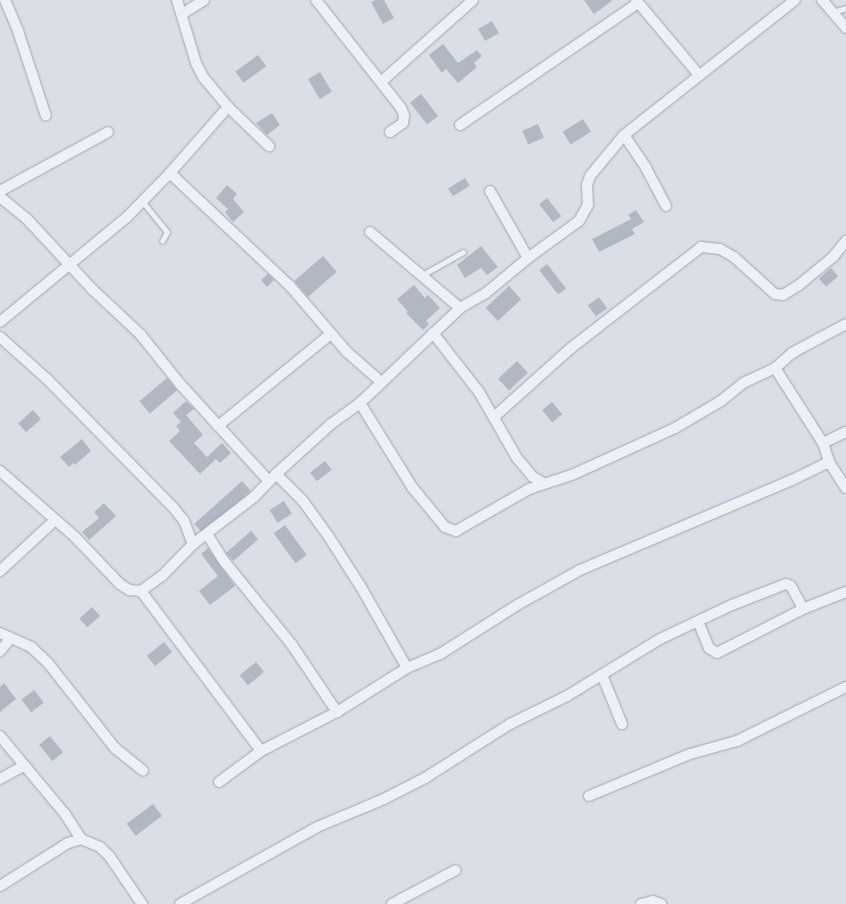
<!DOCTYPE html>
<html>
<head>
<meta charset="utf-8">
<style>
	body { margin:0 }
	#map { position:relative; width:846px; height:904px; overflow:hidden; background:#dadfe7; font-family:Rubik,sans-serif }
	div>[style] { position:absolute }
	.building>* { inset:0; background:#b1b8c4; transform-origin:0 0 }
	.roads { filter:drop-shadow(0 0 1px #9fa6b1) drop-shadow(0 0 1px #9fa6b1) }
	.service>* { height:5px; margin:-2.5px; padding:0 2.5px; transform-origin:2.5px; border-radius:2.5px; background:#edf0f5 }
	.minor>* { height:10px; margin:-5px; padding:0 5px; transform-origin:5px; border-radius:5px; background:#edf0f5 }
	span { translate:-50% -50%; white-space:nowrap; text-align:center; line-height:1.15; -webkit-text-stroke:3px #eaeef5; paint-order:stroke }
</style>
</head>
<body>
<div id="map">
	<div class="building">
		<div style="clip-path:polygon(376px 0,384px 0,394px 18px,383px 24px,371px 2px)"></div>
		<div style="clip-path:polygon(584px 0,613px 0,594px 14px)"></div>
		<div style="left:492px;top:21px;width:14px;height:16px;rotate:60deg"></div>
		<div style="clip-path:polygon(443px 44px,458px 63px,477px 50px,482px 56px,474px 63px,477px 67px,458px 83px,446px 69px,442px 73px,429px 55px)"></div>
		<div style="left:258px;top:55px;width:14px;height:28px;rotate:54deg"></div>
		<div style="left:320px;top:72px;width:23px;height:14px;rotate:59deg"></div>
		<div style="left:421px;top:94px;width:28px;height:14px;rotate:52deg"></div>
		<div style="clip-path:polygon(272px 113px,280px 125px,267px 135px,256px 123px)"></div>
		<div style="left:583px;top:119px;width:15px;height:24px;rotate:58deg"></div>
		<div style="left:538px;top:124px;width:15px;height:17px;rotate:67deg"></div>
		<div style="left:465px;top:178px;width:9px;height:20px;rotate:58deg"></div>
		<div style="clip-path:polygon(227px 185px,237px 194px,233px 199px,244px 212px,233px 222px,225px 212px,228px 209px,216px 198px)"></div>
		<div style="left:547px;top:198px;width:23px;height:10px;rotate:52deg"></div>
		<div style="clip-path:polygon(636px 210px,644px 222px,632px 229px,635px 234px,599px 252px,592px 239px,631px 219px,628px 215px)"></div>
		<div style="clip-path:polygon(481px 246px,498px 267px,487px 275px,481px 268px,465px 278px,457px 265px)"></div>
		<div style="left:323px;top:256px;width:21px;height:38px;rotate:49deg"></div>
		<div style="left:547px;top:264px;width:31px;height:10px;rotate:52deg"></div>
		<div style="left:831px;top:268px;width:11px;height:16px;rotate:49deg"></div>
		<div style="clip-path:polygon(268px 274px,274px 280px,267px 287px,261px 280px)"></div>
		<div style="clip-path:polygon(414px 285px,425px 298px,428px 295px,440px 308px,426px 321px,429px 324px,423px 330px,406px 313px,408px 312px,397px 299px)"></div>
		<div style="left:509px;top:286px;width:18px;height:32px;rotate:47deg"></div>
		<div style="left:599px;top:297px;width:14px;height:14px;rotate:54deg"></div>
		<div style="left:517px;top:361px;width:16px;height:26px;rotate:47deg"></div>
		<div style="left:167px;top:378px;width:16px;height:36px;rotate:50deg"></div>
		<div style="clip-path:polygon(186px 401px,194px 409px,186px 415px,203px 435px,194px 443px,207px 457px,222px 443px,231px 453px,220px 463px,216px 459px,200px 474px,169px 441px,180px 431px,176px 426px,181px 422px,173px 413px)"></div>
		<div style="left:552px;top:402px;width:16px;height:13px;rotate:50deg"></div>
		<div style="left:33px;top:410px;width:12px;height:20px;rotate:48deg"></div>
		<div style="clip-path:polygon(82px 439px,91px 451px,75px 465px,73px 463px,69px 467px,60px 457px)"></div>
		<div style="left:325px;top:461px;width:11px;height:19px;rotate:52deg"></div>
		<div style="left:242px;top:481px;width:13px;height:64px;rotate:48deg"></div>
		<div style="left:284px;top:501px;width:15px;height:17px;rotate:58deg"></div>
		<div style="clip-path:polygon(104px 503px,116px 516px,89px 540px,82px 532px,99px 518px,94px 512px)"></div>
		<div style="left:285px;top:525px;width:37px;height:14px;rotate:54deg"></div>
		<div style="left:251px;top:531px;width:11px;height:33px;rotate:49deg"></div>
		<div style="clip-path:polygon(208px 548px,235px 586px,210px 605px,199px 591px,218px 576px,201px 554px)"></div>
		<div style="left:92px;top:607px;width:12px;height:17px;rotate:48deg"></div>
		<div style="left:164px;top:642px;width:13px;height:22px;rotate:51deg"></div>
		<div style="left:256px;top:662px;width:13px;height:21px;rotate:51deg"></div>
		<div style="clip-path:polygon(4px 683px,16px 699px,0 712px,0 687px)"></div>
		<div style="left:34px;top:690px;width:16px;height:16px;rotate:52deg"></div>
		<div style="left:50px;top:736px;width:21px;height:14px;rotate:51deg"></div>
		<div style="left:153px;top:804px;width:15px;height:33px;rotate:53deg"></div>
	</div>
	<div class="roads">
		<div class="service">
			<div style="left:833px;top:12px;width:14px;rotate:-17deg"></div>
			<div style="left:142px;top:201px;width:40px;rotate:51deg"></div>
			<div style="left:167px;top:232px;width:10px;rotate:119deg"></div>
			<div style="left:422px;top:275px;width:47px;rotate:-29.3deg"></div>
		</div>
		<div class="minor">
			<div style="left:5px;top:0;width:34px;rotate:67deg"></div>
			<div style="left:18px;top:31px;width:89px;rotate:71.8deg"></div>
			<div style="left:177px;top:0;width:66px;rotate:73.2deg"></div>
			<div style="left:196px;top:63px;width:16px;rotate:63deg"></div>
			<div style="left:203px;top:77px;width:39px;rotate:50deg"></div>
			<div style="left:228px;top:107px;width:57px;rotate:43.6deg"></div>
			<div style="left:316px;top:0;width:137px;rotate:51.8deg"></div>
			<div style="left:401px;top:108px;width:8px;rotate:67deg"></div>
			<div style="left:404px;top:115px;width:8px;rotate:97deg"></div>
			<div style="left:403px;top:123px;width:16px;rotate:145deg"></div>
			<div style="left:636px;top:0;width:98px;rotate:50deg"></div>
			<div style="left:822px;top:0;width:37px;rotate:49deg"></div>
			<div style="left:182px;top:14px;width:26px;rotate:-32deg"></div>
			<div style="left:381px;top:82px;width:123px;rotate:-41.7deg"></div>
			<div style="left:460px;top:125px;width:216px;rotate:-34.4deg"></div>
			<div style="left:624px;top:135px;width:40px;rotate:56deg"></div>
			<div style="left:646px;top:168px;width:43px;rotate:62.2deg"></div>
			<div style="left:170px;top:173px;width:165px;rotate:43.3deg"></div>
			<div style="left:290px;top:286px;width:87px;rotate:49.2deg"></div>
			<div style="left:347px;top:352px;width:44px;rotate:41.3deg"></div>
			<div style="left:0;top:191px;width:123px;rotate:-28.6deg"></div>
			<div style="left:490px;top:191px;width:77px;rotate:60.4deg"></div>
			<div style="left:0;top:197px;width:35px;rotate:39deg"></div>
			<div style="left:27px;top:219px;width:96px;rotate:47.1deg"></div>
			<div style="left:92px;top:289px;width:66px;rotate:43.2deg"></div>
			<div style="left:140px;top:334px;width:64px;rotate:51.3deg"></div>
			<div style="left:180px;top:384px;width:132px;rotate:47.5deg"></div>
			<div style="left:370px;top:232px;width:118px;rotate:40.2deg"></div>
			<div style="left:0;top:322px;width:165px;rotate:-39.6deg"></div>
			<div style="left:127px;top:217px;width:62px;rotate:-45.7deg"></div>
			<div style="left:170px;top:173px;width:88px;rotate:-48.7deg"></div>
			<div style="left:433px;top:333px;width:75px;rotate:52.1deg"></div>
			<div style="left:479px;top:392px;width:76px;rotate:60.1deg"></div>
			<div style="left:517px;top:458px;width:25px;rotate:50deg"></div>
			<div style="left:533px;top:477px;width:13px;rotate:29deg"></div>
			<div style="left:0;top:337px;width:63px;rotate:41.8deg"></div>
			<div style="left:47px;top:379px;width:180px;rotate:45.5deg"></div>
			<div style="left:173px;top:507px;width:18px;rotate:52deg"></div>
			<div style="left:184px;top:521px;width:25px;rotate:69deg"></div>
			<div style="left:775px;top:368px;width:89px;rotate:57.4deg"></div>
			<div style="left:823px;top:443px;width:20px;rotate:72deg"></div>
			<div style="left:829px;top:462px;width:31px;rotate:57deg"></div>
			<div style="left:360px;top:403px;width:99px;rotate:58.2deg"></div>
			<div style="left:412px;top:487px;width:52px;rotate:50.5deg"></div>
			<div style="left:445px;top:527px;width:12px;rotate:20deg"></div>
			<div style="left:456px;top:531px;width:84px;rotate:-29.9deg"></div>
			<div style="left:529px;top:489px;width:47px;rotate:-18.4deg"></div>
			<div style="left:574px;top:474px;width:111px;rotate:-24.5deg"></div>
			<div style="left:675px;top:428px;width:53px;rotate:-30.4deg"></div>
			<div style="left:721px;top:401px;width:28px;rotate:-39deg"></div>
			<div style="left:743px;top:383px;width:35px;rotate:-25deg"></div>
			<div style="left:775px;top:368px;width:23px;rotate:-41deg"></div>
			<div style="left:792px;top:353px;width:61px;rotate:-28.2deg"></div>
			<div style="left:494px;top:417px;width:103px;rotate:-41.9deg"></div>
			<div style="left:571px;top:348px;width:165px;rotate:-37.8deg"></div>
			<div style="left:701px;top:247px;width:19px;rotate:6deg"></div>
			<div style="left:720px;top:249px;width:16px;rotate:30deg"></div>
			<div style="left:734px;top:257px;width:55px;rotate:42.1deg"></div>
			<div style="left:775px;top:294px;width:8px;rotate:7deg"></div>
			<div style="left:783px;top:295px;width:19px;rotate:-32deg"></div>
			<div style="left:799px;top:285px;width:44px;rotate:-39.5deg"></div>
			<div style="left:833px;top:257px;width:21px;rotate:-51deg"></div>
			<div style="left:218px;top:426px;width:146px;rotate:-39.2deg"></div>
			<div style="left:823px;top:443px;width:25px;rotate:-26deg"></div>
			<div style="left:0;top:471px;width:100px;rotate:41.3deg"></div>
			<div style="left:75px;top:537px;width:65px;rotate:46.2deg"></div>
			<div style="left:120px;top:584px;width:11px;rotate:34deg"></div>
			<div style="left:129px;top:590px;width:12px;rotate:5deg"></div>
			<div style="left:141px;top:591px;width:26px;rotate:-36deg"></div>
			<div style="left:162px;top:576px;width:45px;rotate:-45.9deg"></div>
			<div style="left:193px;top:544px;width:77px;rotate:-37.6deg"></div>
			<div style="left:254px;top:497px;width:32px;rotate:-46deg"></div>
			<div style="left:276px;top:474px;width:74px;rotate:-42.3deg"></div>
			<div style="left:331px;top:424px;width:36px;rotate:-36deg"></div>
			<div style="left:360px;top:403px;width:138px;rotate:-43.5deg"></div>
			<div style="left:460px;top:308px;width:30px;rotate:-30deg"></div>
			<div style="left:486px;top:293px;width:55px;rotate:-39.8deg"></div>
			<div style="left:528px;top:258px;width:63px;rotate:-36deg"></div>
			<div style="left:579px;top:221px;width:18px;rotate:-61deg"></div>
			<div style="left:588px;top:205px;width:20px;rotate:-93deg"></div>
			<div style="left:587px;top:185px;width:9px;rotate:-72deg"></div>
			<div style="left:590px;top:176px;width:53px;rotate:-50.3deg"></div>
			<div style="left:624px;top:135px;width:218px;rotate:-38.3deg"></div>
			<div style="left:276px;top:474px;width:38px;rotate:45deg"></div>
			<div style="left:303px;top:501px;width:44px;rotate:54.2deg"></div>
			<div style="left:329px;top:537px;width:59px;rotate:57.4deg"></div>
			<div style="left:361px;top:587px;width:93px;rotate:60.4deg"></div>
			<div style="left:207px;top:534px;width:32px;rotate:58deg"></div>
			<div style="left:224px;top:561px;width:108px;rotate:51deg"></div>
			<div style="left:292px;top:645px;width:81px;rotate:56.1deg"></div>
			<div style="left:0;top:571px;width:75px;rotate:-42.8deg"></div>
			<div style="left:141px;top:591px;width:200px;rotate:53.1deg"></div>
			<div style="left:698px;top:621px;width:29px;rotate:68deg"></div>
			<div style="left:709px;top:648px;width:9px;rotate:32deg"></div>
			<div style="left:717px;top:653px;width:99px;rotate:-27.1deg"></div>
			<div style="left:0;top:633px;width:34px;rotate:24deg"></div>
			<div style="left:31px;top:647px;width:23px;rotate:43deg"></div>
			<div style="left:48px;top:663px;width:108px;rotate:51.8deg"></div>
			<div style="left:115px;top:748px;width:36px;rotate:39deg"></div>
			<div style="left:0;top:651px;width:16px;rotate:-50deg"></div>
			<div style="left:602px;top:675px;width:53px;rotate:67.8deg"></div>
			<div style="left:0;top:736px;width:102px;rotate:50.2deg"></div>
			<div style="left:65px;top:814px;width:30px;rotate:57deg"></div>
			<div style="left:81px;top:839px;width:21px;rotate:23deg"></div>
			<div style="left:100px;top:847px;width:14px;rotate:45deg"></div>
			<div style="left:110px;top:857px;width:57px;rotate:55.8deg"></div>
			<div style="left:0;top:779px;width:26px;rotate:-29deg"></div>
			<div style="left:219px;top:782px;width:52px;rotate:-36.4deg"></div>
			<div style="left:261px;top:751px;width:85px;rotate:-27.2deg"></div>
			<div style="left:337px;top:712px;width:83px;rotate:-32.2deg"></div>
			<div style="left:407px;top:668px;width:36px;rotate:-23deg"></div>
			<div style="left:440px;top:654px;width:93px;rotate:-32.3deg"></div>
			<div style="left:519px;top:604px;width:70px;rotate:-29.1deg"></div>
			<div style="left:580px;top:570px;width:230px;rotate:-23deg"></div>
			<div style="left:792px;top:480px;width:41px;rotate:-25.9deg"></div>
			<div style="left:589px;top:796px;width:109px;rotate:-22.6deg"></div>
			<div style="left:690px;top:754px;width:49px;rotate:-15.5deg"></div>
			<div style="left:737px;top:741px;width:122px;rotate:-26.4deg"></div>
			<div style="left:0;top:886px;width:80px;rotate:-32.3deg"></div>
			<div style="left:68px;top:843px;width:14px;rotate:-17deg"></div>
			<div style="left:180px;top:904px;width:157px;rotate:-29.3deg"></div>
			<div style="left:317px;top:827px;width:73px;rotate:-22.7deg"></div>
			<div style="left:384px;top:799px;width:46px;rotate:-27.1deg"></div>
			<div style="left:425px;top:778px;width:101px;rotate:-32.4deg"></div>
			<div style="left:510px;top:724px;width:64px;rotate:-26.2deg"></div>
			<div style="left:567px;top:696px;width:109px;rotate:-31.5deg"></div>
			<div style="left:660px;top:639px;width:80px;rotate:-25.3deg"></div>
			<div style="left:732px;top:605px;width:58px;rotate:-21.3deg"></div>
			<div style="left:786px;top:584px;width:5px;rotate:22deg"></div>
			<div style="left:791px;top:586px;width:24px;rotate:62deg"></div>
			<div style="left:802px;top:607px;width:3px;rotate:18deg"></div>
			<div style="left:805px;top:608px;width:44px;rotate:-21.3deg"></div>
			<div style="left:392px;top:904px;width:72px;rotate:-28deg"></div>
			<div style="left:641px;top:904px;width:12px;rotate:-14deg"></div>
			<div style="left:653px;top:901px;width:9px;rotate:21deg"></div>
		</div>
	</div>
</div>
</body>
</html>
